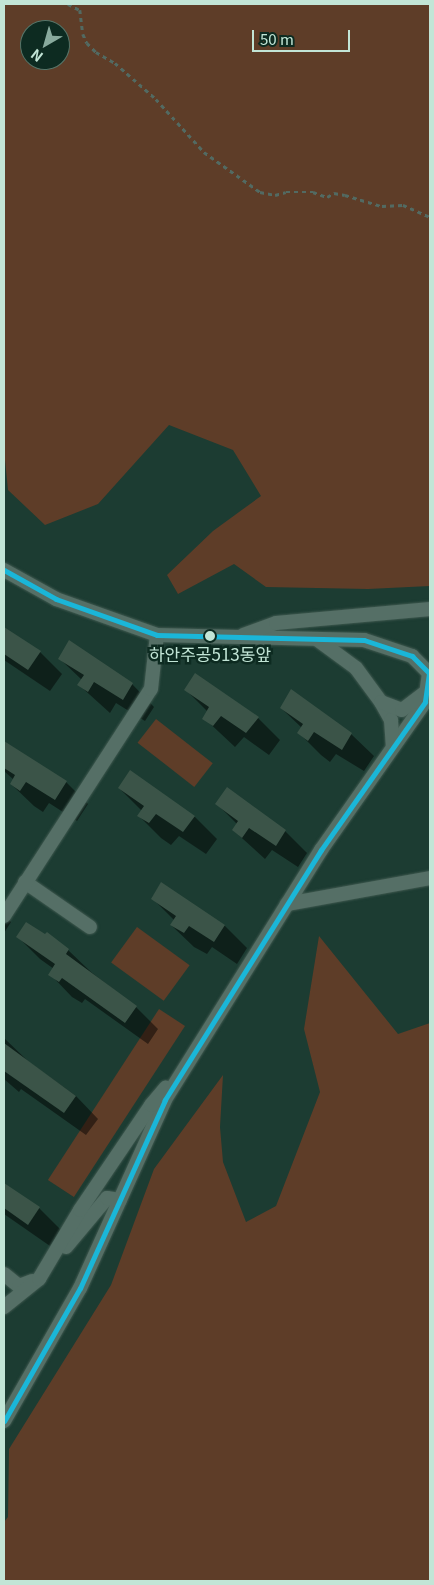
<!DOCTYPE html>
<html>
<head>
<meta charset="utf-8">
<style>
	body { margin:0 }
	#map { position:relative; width:434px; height:1585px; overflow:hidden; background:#1c3c32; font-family:Georgia,"Noto Sans KR",serif }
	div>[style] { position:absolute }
	.green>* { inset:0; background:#5e3d28; transform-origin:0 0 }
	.shadow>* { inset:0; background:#0007 }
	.building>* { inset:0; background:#3b5448 }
	.path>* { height:2.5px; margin-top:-1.25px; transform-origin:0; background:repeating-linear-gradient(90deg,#526a62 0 4px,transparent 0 8px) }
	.roads { filter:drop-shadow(0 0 1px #3f584f) drop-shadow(0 0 1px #3f584f) }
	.minor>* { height:14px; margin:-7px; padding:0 7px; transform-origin:7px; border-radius:7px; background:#556f66 }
	.bus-1>* { height:5px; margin:-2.5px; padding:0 2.5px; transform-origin:2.5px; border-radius:2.5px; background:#1ab6d8 }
	.dots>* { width:14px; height:14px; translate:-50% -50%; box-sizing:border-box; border:2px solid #0d2b21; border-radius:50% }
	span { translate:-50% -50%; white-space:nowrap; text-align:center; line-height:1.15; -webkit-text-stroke:5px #0d2b21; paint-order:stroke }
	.bus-label { font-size:17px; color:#c2e5d6 }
	.frame { position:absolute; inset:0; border:5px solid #c2e5d6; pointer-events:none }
	.north { position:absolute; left:20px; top:20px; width:50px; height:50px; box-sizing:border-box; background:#0d2b21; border:1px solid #557569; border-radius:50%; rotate:218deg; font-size:14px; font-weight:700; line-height:20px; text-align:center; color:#c2e5d6 }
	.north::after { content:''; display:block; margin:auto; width:18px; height:22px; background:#88aa9d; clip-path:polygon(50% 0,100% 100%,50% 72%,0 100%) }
	.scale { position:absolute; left:252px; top:30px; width:98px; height:22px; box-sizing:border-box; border:2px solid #c2e5d6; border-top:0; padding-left:6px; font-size:15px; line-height:18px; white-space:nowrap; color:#c2e5d6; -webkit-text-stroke:4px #0d2b21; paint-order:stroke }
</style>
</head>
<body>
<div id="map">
	<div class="green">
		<div style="clip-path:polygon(evenodd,4px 4px,430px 4px,430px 586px,368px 589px,266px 587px,234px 564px,178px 594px,167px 575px,213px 531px,261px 496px,233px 450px,169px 425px,98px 504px,45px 525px,8px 490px,4px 450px,4px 4px,30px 30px,60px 30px,60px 60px,30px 60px,30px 30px)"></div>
		<div style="left:156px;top:719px;width:72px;height:30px;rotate:38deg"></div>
		<div style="left:137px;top:927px;width:65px;height:44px;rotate:36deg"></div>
		<div style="clip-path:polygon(319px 936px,398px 1034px,430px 1023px,430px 1581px,4px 1581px,4px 1522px,8px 1517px,9px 1449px,111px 1285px,154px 1169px,223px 1075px,220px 1127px,223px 1162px,246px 1222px,276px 1206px,320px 1092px,304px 1029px)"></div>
		<div style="left:159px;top:1009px;width:31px;height:204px;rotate:33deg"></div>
	</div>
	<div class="shadow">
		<div style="clip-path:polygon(4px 628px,40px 652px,62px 674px,50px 691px,4px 660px)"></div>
		<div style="clip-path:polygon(70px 642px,132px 684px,154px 707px,145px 721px,116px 703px,110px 713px,79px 685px,82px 680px,60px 659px)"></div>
		<div style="clip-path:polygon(186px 690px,258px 718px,280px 740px,269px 755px,244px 737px,235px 747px,204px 718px,208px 712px)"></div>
		<div style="clip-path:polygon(281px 708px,351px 734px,374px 756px,364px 771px,336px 754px,330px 762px,321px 755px,299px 733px,302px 728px)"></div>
		<div style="clip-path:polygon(4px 743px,66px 782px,88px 804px,77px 821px,49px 803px,43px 812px,34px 806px,11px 784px,14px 780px,4px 771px)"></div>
		<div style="clip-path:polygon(130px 772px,195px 817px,217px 839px,206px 854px,179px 836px,171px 845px,161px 838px,139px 816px,142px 811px,119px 788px)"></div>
		<div style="clip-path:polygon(217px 804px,285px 831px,307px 853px,298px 867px,272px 850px,265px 859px,233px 830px,237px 824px)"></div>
		<div style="clip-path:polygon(161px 883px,225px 926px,247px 948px,237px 964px,212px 947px,207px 954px,194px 947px,171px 925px,174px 920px,152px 898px)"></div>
		<div style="clip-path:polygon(4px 915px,11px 922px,4px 933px)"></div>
		<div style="clip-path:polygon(18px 937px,68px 950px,91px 972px,136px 1007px,158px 1029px,148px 1044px,85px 999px,82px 1003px,72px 997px,50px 974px,54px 969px,40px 959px)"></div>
		<div style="clip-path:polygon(4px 1038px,29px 1062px,76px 1096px,98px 1119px,86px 1135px,21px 1089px,19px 1092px,4px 1079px)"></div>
		<div style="clip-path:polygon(4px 1185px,39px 1208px,61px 1230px,50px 1246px,4px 1214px)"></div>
	</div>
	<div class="building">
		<div style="clip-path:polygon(4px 627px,41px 651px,28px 670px,4px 654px)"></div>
		<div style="clip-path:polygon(69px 640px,133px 683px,123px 700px,94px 682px,88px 692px,77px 685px,84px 675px,58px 659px)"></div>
		<div style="clip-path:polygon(195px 673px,259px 717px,246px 733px,221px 716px,213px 726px,202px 719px,209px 707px,184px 690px)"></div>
		<div style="clip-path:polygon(291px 689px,352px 733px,342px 750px,314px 732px,308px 741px,297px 733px,303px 724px,280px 708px)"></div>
		<div style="clip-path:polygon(4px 741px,67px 781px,55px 800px,26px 782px,20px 791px,10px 784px,15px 775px,4px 768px)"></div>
		<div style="clip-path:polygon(130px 770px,195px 816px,183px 832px,156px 814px,149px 823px,137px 816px,144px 806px,118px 788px)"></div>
		<div style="clip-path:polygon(227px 787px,286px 830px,276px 846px,249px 828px,242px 838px,232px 830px,238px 821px,215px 804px)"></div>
		<div style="clip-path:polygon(161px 882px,225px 925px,214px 942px,189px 926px,184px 933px,170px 925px,176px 916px,151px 899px)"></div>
		<div style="clip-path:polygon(26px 922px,45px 934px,47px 932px,69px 949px,66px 954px,137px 1006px,125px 1023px,62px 978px,59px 982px,48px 975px,55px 964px,16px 937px)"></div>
		<div style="clip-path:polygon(4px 1043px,76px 1096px,64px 1113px,4px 1071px)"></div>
		<div style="clip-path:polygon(4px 1183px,40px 1207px,28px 1225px,4px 1208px)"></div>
	</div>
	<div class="path">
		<div style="left:68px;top:4px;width:13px;rotate:27deg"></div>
		<div style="left:80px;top:10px;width:24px;rotate:83deg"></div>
		<div style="left:83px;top:34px;width:10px;rotate:66deg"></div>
		<div style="left:87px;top:43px;width:13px;rotate:45deg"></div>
		<div style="left:96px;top:52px;width:22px;rotate:30deg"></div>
		<div style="left:115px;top:63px;width:55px;rotate:41.3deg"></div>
		<div style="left:156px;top:99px;width:72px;rotate:47.8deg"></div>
		<div style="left:204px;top:152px;width:69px;rotate:35.5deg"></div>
		<div style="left:260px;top:192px;width:15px;rotate:11deg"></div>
		<div style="left:275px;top:195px;width:11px;rotate:-15deg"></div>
		<div style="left:286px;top:192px;width:27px"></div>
		<div style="left:313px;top:192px;width:15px;rotate:20deg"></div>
		<div style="left:327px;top:197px;width:8px;rotate:-30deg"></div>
		<div style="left:334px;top:193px;width:11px;rotate:10deg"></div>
		<div style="left:345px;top:195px;width:39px;rotate:17deg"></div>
		<div style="left:382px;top:206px;width:21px;rotate:-3deg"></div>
		<div style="left:403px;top:205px;width:30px;rotate:24deg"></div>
	</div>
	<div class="roads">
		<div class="minor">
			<div style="left:4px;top:570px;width:60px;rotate:29.1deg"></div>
			<div style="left:56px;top:599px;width:107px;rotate:19.6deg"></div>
			<div style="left:157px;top:635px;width:207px;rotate:1.4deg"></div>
			<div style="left:364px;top:640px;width:51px;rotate:18.4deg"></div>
			<div style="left:412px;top:656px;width:24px;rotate:45deg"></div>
			<div style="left:429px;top:673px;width:29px;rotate:98deg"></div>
			<div style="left:425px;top:702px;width:181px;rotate:125.1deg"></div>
			<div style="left:321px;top:850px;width:295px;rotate:122deg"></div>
			<div style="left:165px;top:1100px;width:206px;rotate:114.3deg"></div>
			<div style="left:80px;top:1288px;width:153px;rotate:119.7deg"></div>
			<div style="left:243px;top:635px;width:35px;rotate:-20deg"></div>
			<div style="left:276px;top:623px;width:155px;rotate:-5.2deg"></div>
			<div style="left:318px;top:640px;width:47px;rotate:36.4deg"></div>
			<div style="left:356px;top:668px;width:42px;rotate:53.7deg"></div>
			<div style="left:381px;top:702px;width:21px;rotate:61deg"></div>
			<div style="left:391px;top:720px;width:26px;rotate:86deg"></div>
			<div style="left:381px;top:702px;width:22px;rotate:21deg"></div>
			<div style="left:402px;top:710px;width:30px;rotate:-37deg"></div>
			<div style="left:25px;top:882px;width:79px;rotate:34.7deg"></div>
			<div style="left:287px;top:904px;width:145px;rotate:-10.3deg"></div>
			<div style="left:4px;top:916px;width:270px;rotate:-57.1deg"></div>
			<div style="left:151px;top:689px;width:54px;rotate:-83.7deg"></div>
			<div style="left:66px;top:1247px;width:64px;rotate:-50.1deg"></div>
			<div style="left:107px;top:1198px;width:13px;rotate:9deg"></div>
			<div style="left:4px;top:1274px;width:19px;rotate:39deg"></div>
			<div style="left:19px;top:1286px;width:14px;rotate:-21deg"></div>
			<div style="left:4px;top:1307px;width:45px;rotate:-38.7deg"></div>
			<div style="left:39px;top:1279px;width:80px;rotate:-59.3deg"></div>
			<div style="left:80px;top:1210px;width:127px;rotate:-55.9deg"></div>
			<div style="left:151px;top:1105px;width:23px;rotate:-50deg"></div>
		</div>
	</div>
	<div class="bus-1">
		<div style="left:4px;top:570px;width:60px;rotate:29.1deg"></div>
		<div style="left:56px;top:599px;width:107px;rotate:19.6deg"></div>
		<div style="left:157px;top:635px;width:207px;rotate:1.4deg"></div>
		<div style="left:364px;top:640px;width:51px;rotate:18.4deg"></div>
		<div style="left:412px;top:656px;width:24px;rotate:45deg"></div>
		<div style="left:429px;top:673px;width:29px;rotate:98deg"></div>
		<div style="left:425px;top:702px;width:181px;rotate:125.1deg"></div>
		<div style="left:321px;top:850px;width:295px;rotate:122deg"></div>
		<div style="left:165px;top:1100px;width:206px;rotate:114.3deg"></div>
		<div style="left:80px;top:1288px;width:153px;rotate:119.7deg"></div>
	</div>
	<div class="dots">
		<div style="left:210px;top:636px;background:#c2e5d6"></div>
	</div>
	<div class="bus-label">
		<span style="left:210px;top:654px">하안주공513동앞</span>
	</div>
	<div class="frame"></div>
	<div class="north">N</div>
	<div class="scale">50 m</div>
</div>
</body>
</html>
